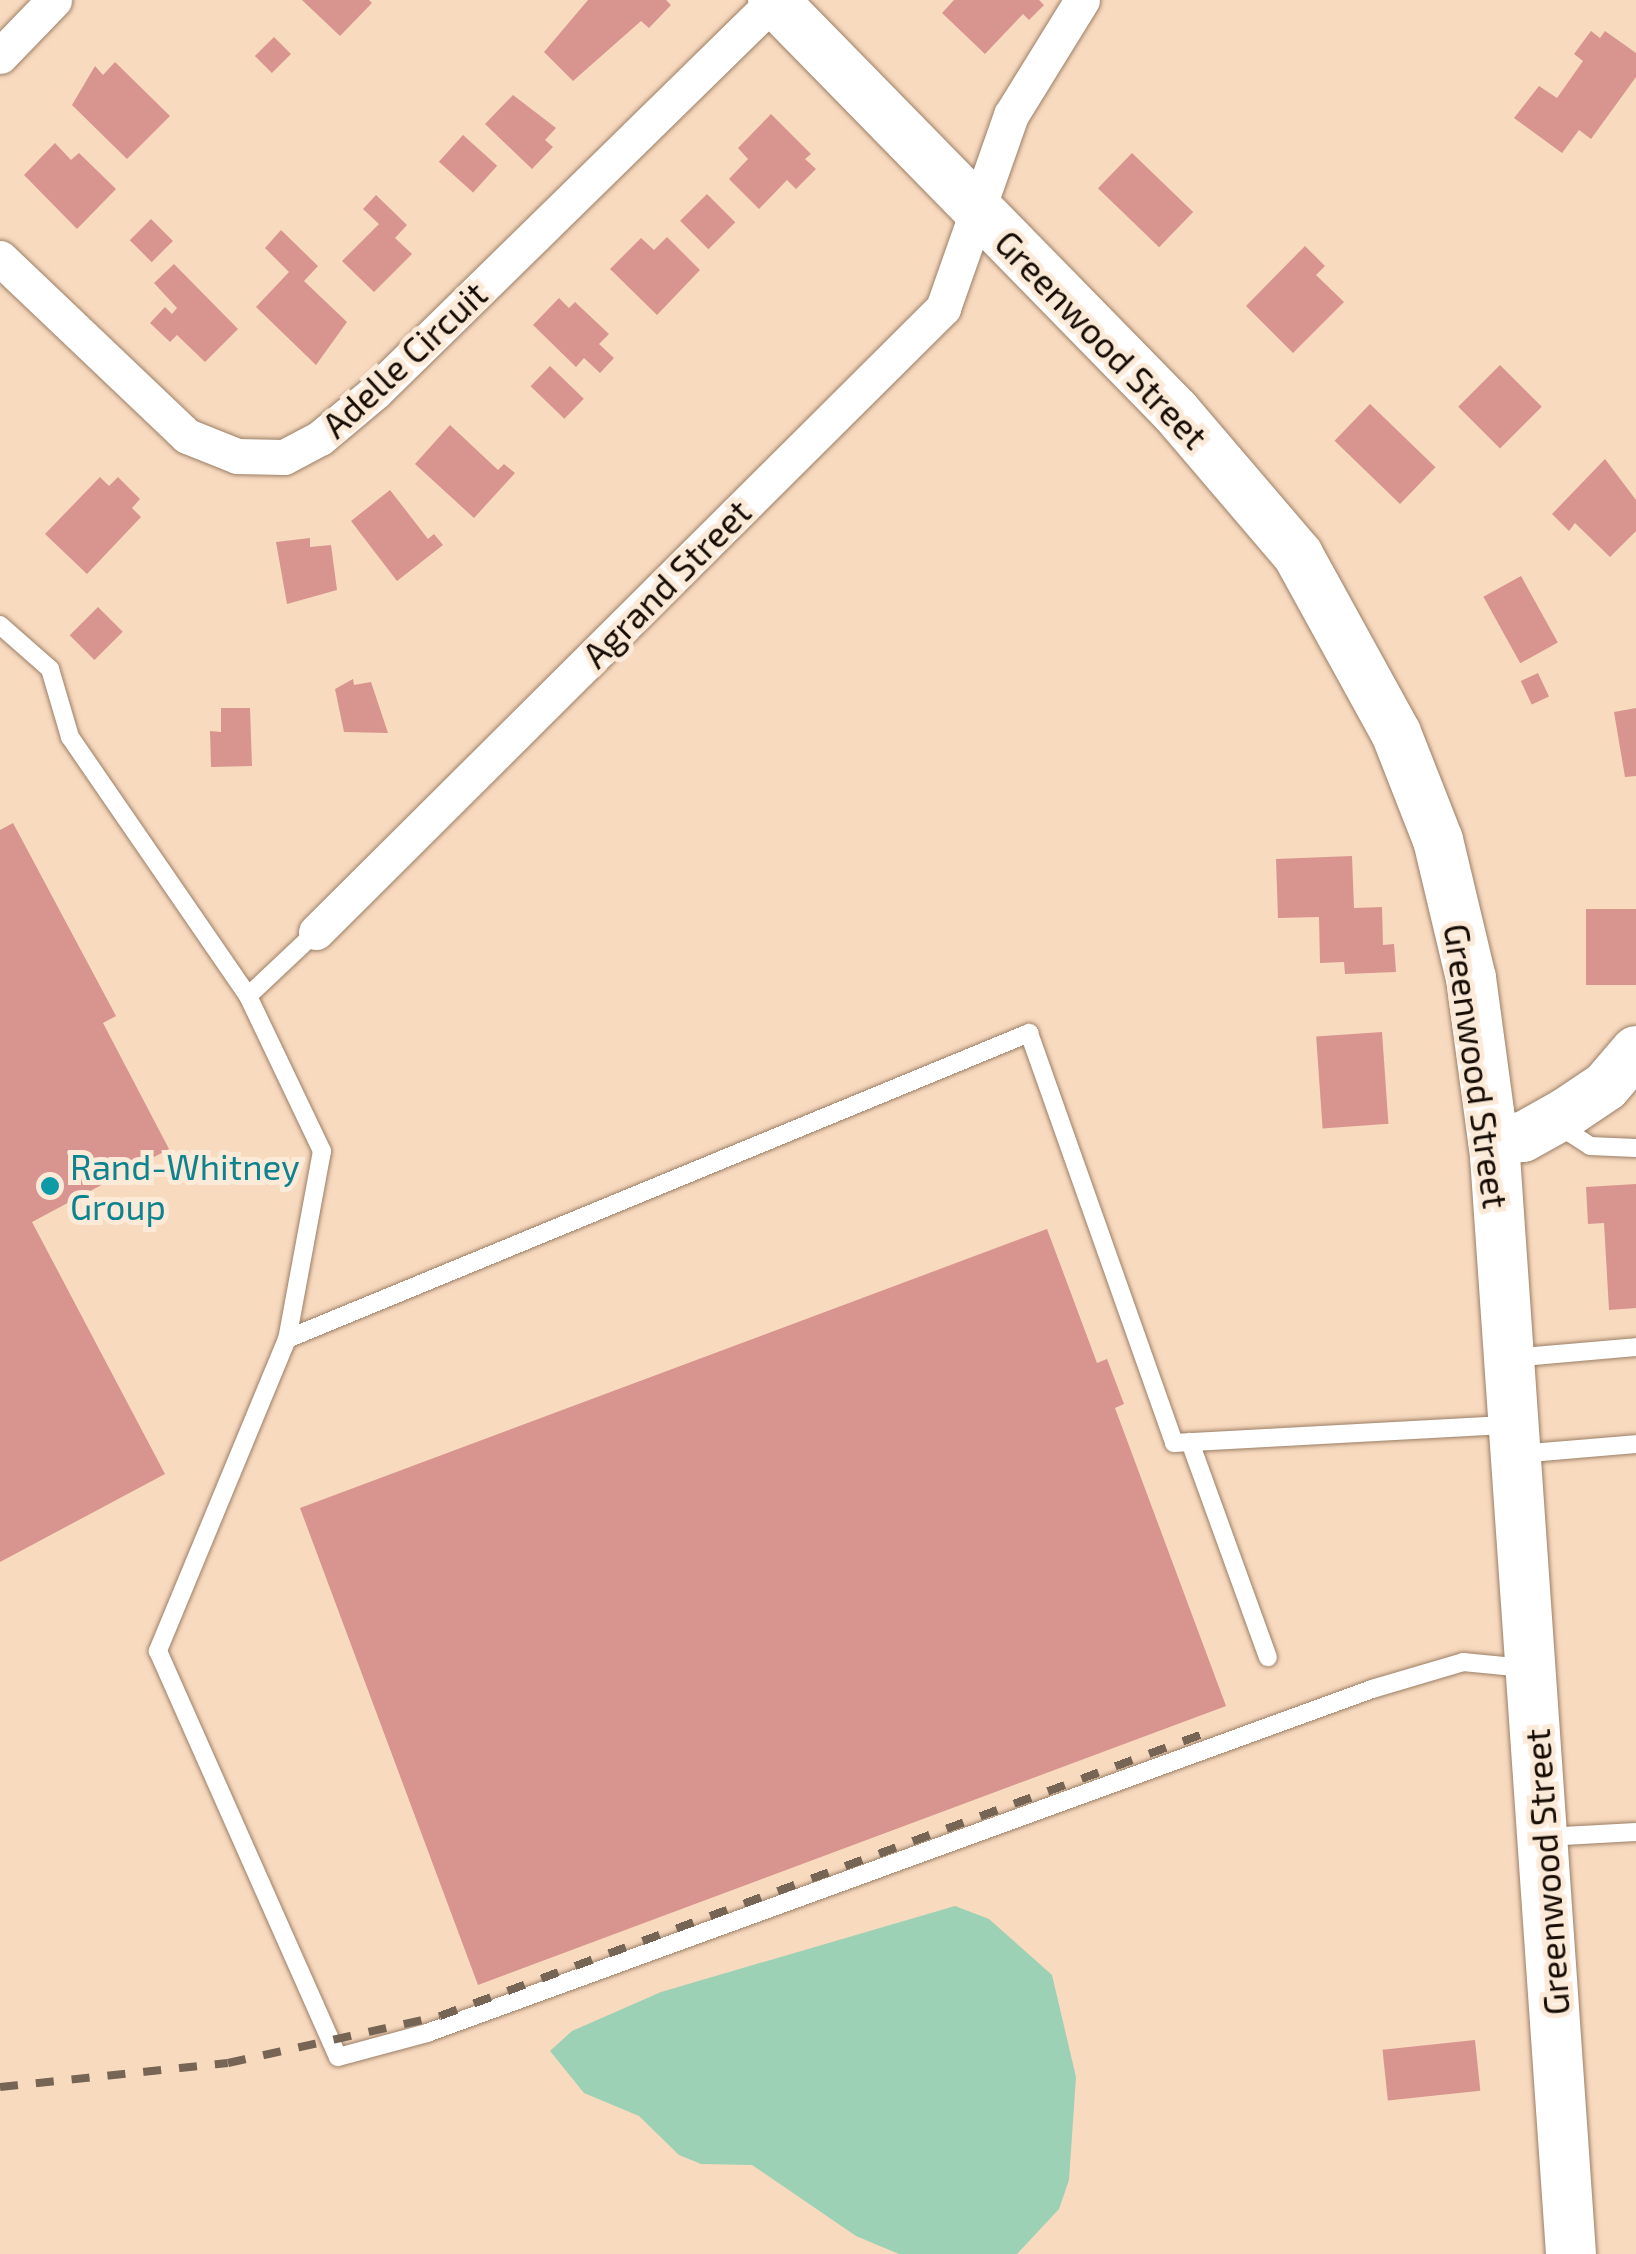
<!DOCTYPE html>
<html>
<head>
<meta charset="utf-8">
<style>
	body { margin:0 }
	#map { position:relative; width:1636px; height:2254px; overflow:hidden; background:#f8dabf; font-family:"Exo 2",sans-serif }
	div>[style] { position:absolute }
	.green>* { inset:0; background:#9dd1b5 }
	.building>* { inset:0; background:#d8948e; transform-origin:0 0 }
	.roads { filter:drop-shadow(0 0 2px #9a7f66) drop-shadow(0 0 2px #9a7f66) }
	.lane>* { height:18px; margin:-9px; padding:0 9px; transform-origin:9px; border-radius:9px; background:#fff }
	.street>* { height:35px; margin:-17.5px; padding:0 17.5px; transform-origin:17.5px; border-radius:17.5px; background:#fff }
	.secondary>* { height:50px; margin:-25px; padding:0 25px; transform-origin:25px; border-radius:25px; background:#fff }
	.rail>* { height:8px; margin-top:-4px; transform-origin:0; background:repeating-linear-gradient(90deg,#766454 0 18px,transparent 0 36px) }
	.dots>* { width:28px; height:28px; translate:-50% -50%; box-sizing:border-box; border:5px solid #fcead9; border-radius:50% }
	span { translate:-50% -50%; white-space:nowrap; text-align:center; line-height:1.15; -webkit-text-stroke:10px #fcead9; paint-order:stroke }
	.street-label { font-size:35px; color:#160c04 }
	.culture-label { font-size:35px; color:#0d838f }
	.left { translate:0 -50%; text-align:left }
</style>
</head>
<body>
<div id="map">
	<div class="green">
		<div style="clip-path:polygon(955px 1906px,989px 1919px,1052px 1975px,1076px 2077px,1069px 2180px,1059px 2209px,1017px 2254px,899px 2254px,856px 2236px,752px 2165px,701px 2164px,679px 2155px,639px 2116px,584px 2093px,550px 2051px,572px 2031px,661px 1992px)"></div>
	</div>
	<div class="building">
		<div style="clip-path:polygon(302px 0,369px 0,372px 3px,340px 36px)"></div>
		<div style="clip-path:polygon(588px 0,666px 0,671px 5px,649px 28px,641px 21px,573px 81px,544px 52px)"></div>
		<div style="clip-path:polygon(954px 0,1039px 0,1044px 5px,1029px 20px,1023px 14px,985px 54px,942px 13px)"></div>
		<div style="clip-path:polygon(1591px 31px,1600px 38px,1605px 31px,1636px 53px,1636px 77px,1591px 139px,1579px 130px,1562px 153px,1514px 118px,1539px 86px,1557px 98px,1583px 61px,1574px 54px)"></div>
		<div style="left:274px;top:37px;width:24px;height:27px;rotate:45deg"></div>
		<div style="clip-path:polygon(115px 62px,170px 116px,127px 159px,72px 105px,95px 66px,103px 75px)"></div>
		<div style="clip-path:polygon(513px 95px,556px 128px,545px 140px,553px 147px,532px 169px,485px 124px)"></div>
		<div style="clip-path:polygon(771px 114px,811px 154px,805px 159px,816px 169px,796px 189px,787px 180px,759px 209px,729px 179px,748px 159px,738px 148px)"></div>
		<div style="left:463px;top:135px;width:46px;height:36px;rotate:42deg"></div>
		<div style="clip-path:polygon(55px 143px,71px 160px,79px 153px,116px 189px,77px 229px,24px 175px)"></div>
		<div style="left:1132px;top:153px;width:85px;height:49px;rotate:44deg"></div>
		<div style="left:707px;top:194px;width:40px;height:38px;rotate:45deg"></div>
		<div style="clip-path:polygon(376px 195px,407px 225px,395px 238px,412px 254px,374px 292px,342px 261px,379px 224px,363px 209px)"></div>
		<div style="left:151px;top:219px;width:31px;height:30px;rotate:45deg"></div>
		<div style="clip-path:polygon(281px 230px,318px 266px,304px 281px,347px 322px,316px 365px,256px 307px,289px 272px,265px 248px)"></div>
		<div style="clip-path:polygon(667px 237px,700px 270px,657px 315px,610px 269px,641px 238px,654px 250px)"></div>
		<div style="clip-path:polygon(1305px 246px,1325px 266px,1316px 275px,1344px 302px,1293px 353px,1246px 306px)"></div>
		<div style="clip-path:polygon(174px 264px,238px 329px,205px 362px,177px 335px,170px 342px,150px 323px,165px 307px,172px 314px,177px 308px,154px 283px)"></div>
		<div style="clip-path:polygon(559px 298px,569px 308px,575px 302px,609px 334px,599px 344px,614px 358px,600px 373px,584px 358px,576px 367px,533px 325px)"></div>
		<div style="left:1500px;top:365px;width:59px;height:59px;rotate:45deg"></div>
		<div style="left:550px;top:366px;width:47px;height:28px;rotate:44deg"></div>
		<div style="left:1370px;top:404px;width:91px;height:51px;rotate:44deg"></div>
		<div style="clip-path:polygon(450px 425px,498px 470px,504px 464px,515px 473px,474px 518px,415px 464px)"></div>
		<div style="clip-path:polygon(1605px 459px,1636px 500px,1636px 531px,1610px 557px,1575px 523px,1569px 531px,1552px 514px)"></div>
		<div style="clip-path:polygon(100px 477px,109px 486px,118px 477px,140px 499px,132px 508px,141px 517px,87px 574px,45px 534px)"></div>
		<div style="clip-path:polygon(390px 490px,428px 539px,434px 534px,443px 545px,397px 581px,351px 521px)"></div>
		<div style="clip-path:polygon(310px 538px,310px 547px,331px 545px,337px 590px,287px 604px,276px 542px)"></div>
		<div style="left:1521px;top:576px;width:76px;height:43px;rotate:61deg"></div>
		<div style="left:98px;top:607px;width:35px;height:40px;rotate:45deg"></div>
		<div style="left:1538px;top:673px;width:26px;height:19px;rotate:65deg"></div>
		<div style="clip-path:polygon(353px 679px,354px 685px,371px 682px,388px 733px,344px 732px,335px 689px)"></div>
		<div style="clip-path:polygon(221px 708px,250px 708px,252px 766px,211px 767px,210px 731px,221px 732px)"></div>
		<div style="clip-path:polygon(1636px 708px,1636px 776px,1625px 777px,1614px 712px)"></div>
		<div style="clip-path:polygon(13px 823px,116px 1016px,103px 1023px,169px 1149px,32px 1222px,165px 1474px,0 1562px,0 830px)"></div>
		<div style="clip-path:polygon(1352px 856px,1354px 908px,1382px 907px,1383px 945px,1394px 944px,1396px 972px,1345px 974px,1344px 962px,1320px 963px,1319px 917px,1278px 918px,1276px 859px)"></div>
		<div style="left:1636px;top:909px;width:76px;height:50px;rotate:90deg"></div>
		<div style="left:1382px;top:1032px;width:92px;height:66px;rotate:86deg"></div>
		<div style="clip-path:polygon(1636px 1184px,1636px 1308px,1609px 1310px,1604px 1223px,1588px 1224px,1586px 1187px)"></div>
		<div style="clip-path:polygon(1047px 1229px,1097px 1363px,1107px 1359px,1124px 1404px,1115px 1408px,1226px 1706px,478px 1985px,300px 1508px)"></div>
		<div style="left:1475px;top:2040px;width:51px;height:93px;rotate:84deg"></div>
	</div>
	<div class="roads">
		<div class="lane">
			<div style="left:0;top:625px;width:67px;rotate:41.3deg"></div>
			<div style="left:50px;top:669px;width:71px;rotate:73.6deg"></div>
			<div style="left:70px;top:737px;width:314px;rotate:55.5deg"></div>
			<div style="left:248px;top:996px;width:93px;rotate:-43.3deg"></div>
			<div style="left:248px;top:996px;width:172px;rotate:64.5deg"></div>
			<div style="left:322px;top:1151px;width:191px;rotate:100.5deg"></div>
			<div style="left:287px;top:1339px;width:338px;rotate:112.5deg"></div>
			<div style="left:158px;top:1651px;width:444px;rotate:66.1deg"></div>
			<div style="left:338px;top:2057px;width:92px;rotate:-15.1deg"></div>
			<div style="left:427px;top:2033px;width:1006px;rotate:-20deg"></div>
			<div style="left:1372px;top:1689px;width:95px;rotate:-16.5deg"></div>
			<div style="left:1463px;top:1662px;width:62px;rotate:5.5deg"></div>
			<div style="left:1558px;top:1125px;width:38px;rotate:33deg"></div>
			<div style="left:1590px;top:1146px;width:46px;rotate:2.5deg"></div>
			<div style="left:287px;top:1339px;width:803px;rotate:-22.41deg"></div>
			<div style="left:1029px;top:1033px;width:435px;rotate:70.5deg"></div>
			<div style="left:1174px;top:1443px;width:336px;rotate:-3.1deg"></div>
			<div style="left:1511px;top:1358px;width:125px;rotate:-5deg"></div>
			<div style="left:1190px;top:1442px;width:229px;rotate:70.1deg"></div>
			<div style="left:1518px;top:1454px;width:118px;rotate:-4.8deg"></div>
			<div style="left:1545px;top:1837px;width:91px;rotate:-3.1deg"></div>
		</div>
		<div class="street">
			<div style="left:0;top:56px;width:78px;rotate:-46deg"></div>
			<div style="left:0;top:258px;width:258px;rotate:43.6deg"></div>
			<div style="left:187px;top:436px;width:54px;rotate:21.8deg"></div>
			<div style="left:237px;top:456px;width:47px;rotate:1.2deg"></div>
			<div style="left:284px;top:457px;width:41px;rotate:-27.8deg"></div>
			<div style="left:320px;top:438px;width:72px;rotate:-39.9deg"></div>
			<div style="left:375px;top:392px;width:559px;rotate:-44.42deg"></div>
			<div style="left:316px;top:932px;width:885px;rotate:-44.86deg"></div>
			<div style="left:943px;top:308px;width:205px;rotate:-70.6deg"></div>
			<div style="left:1011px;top:115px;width:135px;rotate:-58.3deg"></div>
		</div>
		<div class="secondary">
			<div style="left:773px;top:0;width:576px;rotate:45.63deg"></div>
			<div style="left:1176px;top:412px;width:188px;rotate:49.5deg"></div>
			<div style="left:1298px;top:555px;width:203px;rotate:61.2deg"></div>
			<div style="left:1396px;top:733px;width:115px;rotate:68.6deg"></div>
			<div style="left:1438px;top:840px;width:142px;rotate:76.6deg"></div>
			<div style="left:1471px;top:978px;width:180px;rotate:82.3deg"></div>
			<div style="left:1495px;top:1156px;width:1101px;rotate:86.04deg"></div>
			<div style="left:1493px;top:1140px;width:30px;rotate:-6deg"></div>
			<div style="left:1523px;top:1137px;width:49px;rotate:-29.2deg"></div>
			<div style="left:1566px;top:1113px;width:48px;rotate:-34deg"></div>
			<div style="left:1606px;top:1086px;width:46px;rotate:-49.4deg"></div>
		</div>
	</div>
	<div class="rail">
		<div style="left:0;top:2087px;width:229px;rotate:-6deg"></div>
		<div style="left:228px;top:2063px;width:217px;rotate:-12.5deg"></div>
		<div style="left:440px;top:2016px;width:810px;rotate:-20.29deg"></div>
	</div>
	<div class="dots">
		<div style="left:50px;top:1186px;background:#0f9aa8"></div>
	</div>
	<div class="street-label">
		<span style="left:1102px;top:339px;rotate:46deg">Greenwood Street</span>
		<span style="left:404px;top:359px;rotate:-43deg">Adelle Circuit</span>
		<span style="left:666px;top:583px;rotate:-45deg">Agrand Street</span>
		<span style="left:1477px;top:1066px;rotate:82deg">Greenwood Street</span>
		<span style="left:1546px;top:1872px;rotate:-94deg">Greenwood Street</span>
	</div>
	<div class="culture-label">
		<span class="left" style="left:70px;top:1186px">Rand-Whitney<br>Group</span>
	</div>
</div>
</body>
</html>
